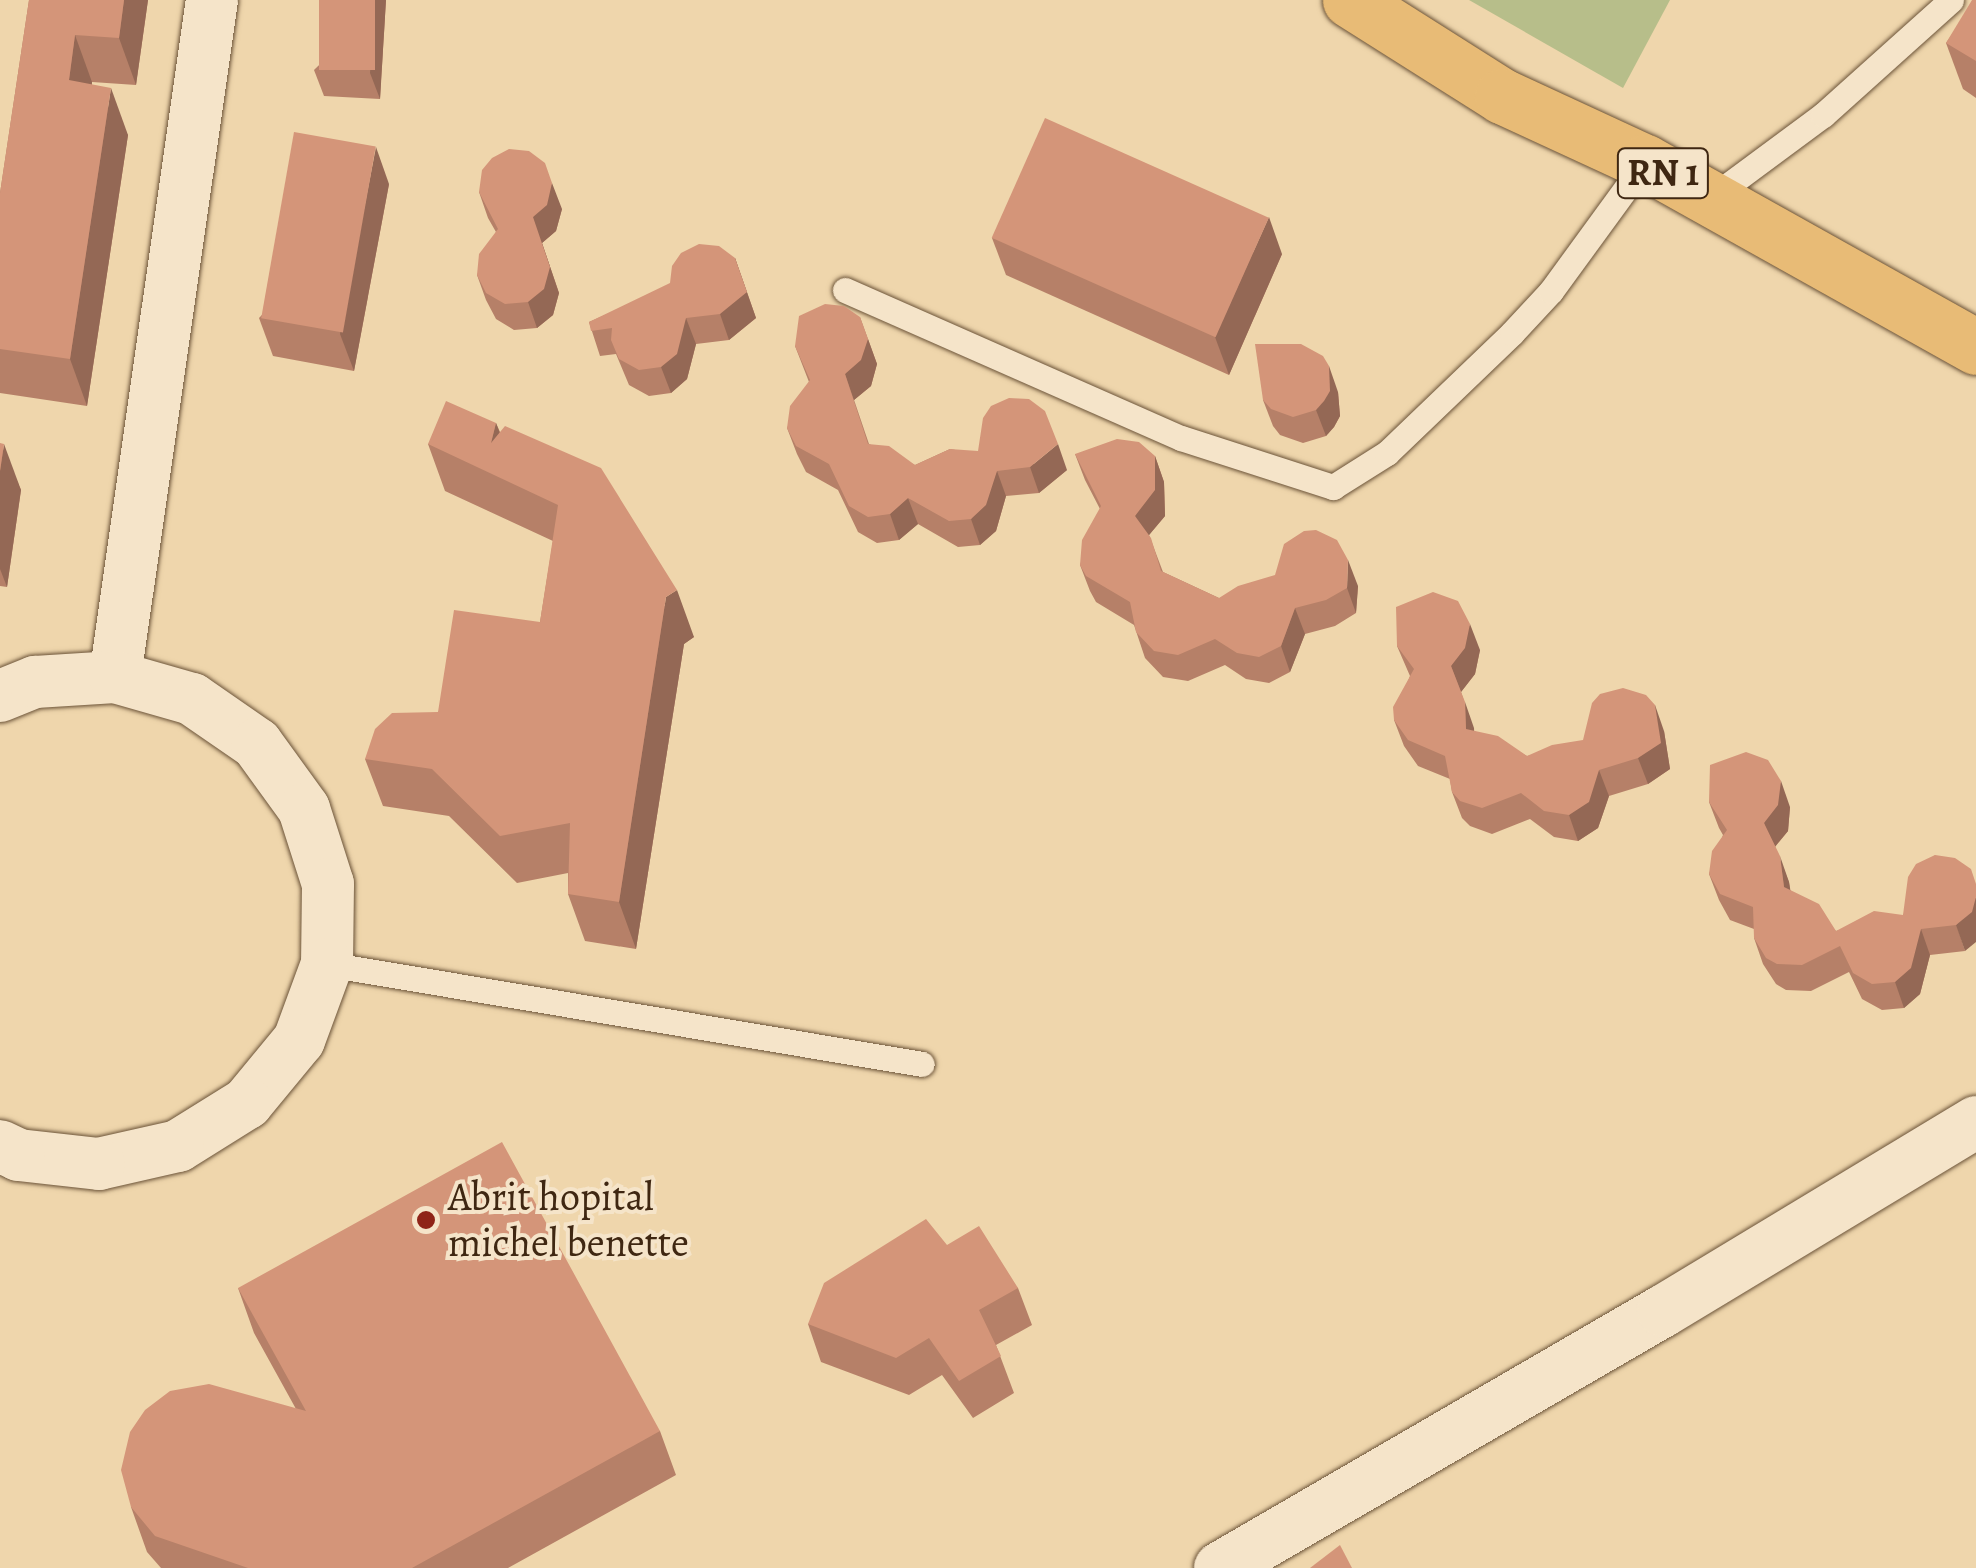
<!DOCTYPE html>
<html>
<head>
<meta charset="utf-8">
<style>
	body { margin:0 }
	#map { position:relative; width:1976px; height:1568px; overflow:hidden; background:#efd6ac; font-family:Alegreya,serif }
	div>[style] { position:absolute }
	.green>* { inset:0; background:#b7be8a }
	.roads { filter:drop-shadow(0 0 2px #6b5338) drop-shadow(0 0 2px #6b5338) }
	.service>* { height:25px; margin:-12.5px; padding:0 12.5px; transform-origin:12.5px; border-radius:12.5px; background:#f5e4c9 }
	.minor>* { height:52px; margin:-26px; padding:0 26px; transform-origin:26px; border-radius:26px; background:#f5e4c9 }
	.primary>* { height:55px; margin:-27.5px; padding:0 27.5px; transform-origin:27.5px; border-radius:27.5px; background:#e8bb76 }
	.wall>* { inset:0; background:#b68068 }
	.shaded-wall>* { inset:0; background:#946855 }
	.building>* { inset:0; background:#d49579; transform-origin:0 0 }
	.dots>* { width:28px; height:28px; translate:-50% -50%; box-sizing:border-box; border:5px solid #f5e4c9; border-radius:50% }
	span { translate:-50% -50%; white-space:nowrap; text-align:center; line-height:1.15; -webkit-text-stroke:8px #f5e4c9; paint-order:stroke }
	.shield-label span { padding:2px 8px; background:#f5e4c9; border:2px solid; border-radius:8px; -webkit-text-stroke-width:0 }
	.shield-label { font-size:38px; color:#3f2712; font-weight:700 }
	.poi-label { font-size:40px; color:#3f2712 }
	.left { translate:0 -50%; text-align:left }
</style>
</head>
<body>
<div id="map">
	<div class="green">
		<div style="clip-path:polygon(1469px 0,1670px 0,1623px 88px)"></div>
	</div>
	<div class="roads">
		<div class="service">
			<div style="left:1708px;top:200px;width:143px;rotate:-36.5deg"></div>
			<div style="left:1823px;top:115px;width:172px;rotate:-41.9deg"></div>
			<div style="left:845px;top:290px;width:367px;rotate:23.8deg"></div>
			<div style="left:1181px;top:438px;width:160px;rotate:17.9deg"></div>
			<div style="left:1333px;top:487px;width:64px;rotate:-32.2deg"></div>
			<div style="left:1387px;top:453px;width:173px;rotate:-43.8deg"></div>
			<div style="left:1512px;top:333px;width:57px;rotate:-47.1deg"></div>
			<div style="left:1551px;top:291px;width:160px;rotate:-53.9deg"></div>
			<div style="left:327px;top:964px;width:603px;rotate:9.54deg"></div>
		</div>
		<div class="minor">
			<div style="left:115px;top:677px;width:684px;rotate:-81.85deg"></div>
			<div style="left:0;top:696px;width:38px;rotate:-22deg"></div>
			<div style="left:35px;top:682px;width:80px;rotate:-3.6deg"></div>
			<div style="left:115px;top:677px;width:80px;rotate:15.9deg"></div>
			<div style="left:192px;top:699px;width:79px;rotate:34.7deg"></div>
			<div style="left:257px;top:744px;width:80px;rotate:54.1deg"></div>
			<div style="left:304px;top:809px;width:79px;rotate:72.3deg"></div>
			<div style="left:328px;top:884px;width:80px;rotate:90.7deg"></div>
			<div style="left:327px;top:964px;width:81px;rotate:110.2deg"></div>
			<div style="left:299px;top:1040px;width:82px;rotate:129.5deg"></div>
			<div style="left:247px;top:1103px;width:81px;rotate:148.1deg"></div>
			<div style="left:178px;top:1146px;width:81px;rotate:167.2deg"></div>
			<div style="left:99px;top:1164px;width:81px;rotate:-173.6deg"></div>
			<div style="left:19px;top:1155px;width:21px;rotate:-155deg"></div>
			<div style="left:1220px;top:1568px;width:512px;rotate:-30.12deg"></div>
			<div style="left:1663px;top:1311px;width:366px;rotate:-31.1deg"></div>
		</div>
		<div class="primary">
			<div style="left:1350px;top:0;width:180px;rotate:32.3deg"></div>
			<div style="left:1502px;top:96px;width:157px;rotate:24.8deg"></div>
			<div style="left:1645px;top:162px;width:379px;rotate:29.2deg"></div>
		</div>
	</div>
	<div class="wall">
		<div style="clip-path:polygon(29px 0,148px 0,136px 85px,92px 82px,92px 85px,128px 135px,87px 406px,0 393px,0 193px)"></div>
		<div style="clip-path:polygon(386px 0,380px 99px,324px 96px,314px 70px)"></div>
		<div style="clip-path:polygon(1976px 0,1976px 98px,1963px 89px,1946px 43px)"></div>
		<div style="clip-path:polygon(389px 184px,354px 371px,273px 356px,259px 318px)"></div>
		<div style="clip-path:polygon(479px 192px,562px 209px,556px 231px,542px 243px,559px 293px,553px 315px,537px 328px,514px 330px,496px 319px,486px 300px,477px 275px,496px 232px,488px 218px)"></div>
		<div style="clip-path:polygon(992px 238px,1282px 254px,1229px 375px,1006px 275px)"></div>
		<div style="clip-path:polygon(735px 258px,756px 318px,729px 340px,696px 344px,687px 379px,671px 393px,649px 396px,629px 385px,616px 354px,600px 356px,589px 322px)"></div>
		<div style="clip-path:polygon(860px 317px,877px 364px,871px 386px,854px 400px,869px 444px,915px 465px,950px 449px,1067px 470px,1039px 493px,1006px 496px,996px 531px,980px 545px,958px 547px,918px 524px,899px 540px,877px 543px,858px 532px,838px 490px,806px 472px,797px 454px,787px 428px,809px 382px,795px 346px)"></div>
		<div style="clip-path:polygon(1338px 392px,1340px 416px,1334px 427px,1326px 436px,1303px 443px,1280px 435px,1273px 426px,1263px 400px)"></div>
		<div style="clip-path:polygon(496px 423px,500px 432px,694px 637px,684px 644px,636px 949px,585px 941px,568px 894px,568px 873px,517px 883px,449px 816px,383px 806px,365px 759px,438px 712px,540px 622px,553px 541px,445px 491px,428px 444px)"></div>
		<div style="clip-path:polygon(0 443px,21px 490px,7px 587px,0 586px)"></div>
		<div style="clip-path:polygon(1075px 454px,1155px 456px,1164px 482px,1165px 516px,1149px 535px,1163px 572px,1219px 598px,1358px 586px,1356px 613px,1335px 626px,1305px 634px,1290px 672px,1269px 683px,1246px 679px,1225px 665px,1188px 681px,1163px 677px,1145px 658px,1134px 625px,1096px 602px,1090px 591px,1080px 565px,1100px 509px,1085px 480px)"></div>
		<div style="clip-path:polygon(1397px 646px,1480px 650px,1475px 674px,1461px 692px,1474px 731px,1527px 756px,1664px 731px,1670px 769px,1648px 784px,1609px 796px,1598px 828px,1578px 841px,1554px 837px,1530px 819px,1492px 834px,1470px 826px,1462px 818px,1452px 792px,1450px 779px,1418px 766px,1404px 746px,1394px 720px,1410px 676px)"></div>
		<div style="clip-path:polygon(1709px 802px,1790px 807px,1788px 831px,1775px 847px,1789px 882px,1790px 890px,1836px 931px,1903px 915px,1935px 855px,1965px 951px,1930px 955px,1920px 994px,1904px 1008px,1882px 1010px,1862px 999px,1849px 972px,1811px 991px,1786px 990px,1776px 984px,1763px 964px,1754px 938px,1754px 929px,1730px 920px,1719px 900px,1709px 874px,1723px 835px,1719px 828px)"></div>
		<div style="clip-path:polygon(947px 1245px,1018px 1288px,1032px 1325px,996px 1345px,1014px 1393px,973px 1418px,942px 1375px,909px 1395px,821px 1362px,808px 1324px)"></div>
		<div style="clip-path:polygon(238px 1288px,660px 1431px,676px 1475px,508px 1568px,161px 1568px,147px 1552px,131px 1507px,296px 1409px,254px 1333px)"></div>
	</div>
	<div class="shaded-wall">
		<div style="clip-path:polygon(124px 0,148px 0,136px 85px,119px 38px)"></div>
		<div style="clip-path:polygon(375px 0,386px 0,380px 99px,370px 73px)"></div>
		<div style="clip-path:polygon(75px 35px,92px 82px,86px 127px,69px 80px)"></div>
		<div style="clip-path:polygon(111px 88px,128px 135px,87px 406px,70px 359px)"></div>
		<div style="clip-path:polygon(376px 147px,389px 184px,354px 371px,340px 334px)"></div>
		<div style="clip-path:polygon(552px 183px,562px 209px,556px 231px,542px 243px,559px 293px,553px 315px,537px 328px,528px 302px,533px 217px)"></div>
		<div style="clip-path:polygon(1269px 217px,1282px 254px,1229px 375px,1215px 337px)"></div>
		<div style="clip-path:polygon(735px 258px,756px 318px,729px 340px,720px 314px)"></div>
		<div style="clip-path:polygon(686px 318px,696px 344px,687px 379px,671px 393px,661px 367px)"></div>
		<div style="clip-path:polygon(868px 339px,877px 364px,871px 386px,854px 400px,878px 470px,845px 374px)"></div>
		<div style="clip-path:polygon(1329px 366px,1338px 392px,1340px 416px,1334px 427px,1326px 436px,1316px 410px)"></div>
		<div style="clip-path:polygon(496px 423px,514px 470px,491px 443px)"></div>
		<div style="clip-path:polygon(4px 444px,21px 490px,7px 587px,0 569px,0 471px)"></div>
		<div style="clip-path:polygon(1058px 444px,1067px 470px,1039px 493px,1030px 467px)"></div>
		<div style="clip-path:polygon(1155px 456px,1164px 482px,1165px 516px,1144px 541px,1135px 516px)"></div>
		<div style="clip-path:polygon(997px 471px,1006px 496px,996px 531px,980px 545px,971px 519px)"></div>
		<div style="clip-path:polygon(908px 498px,918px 524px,899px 540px,890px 514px)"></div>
		<div style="clip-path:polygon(1348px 560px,1358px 586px,1356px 613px,1347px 588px)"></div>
		<div style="clip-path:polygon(677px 590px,694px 637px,684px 644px,636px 949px,619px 902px,666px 597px)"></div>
		<div style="clip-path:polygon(1295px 608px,1305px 634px,1290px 672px,1281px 646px)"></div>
		<div style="clip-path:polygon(1470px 624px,1480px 650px,1475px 674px,1461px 692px,1451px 666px)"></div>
		<div style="clip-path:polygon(1465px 702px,1474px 728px,1475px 755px,1466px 729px)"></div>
		<div style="clip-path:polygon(1655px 705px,1664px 731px,1670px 769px,1648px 784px,1638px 758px)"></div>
		<div style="clip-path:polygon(1599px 770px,1609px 796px,1598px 828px,1578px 841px,1569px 815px)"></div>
		<div style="clip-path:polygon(1781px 781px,1790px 807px,1788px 831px,1773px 849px,1764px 823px)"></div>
		<div style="clip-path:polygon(1780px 856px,1789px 882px,1794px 912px,1784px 887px)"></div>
		<div style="clip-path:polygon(1976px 897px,1976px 942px,1965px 951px,1956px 925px)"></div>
		<div style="clip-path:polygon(1921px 929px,1930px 955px,1920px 994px,1904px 1008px,1895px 982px)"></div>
	</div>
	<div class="building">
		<div style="clip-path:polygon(29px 0,124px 0,119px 38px,75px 35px,69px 80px,111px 88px,70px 359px,0 349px,0 193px)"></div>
		<div style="left:319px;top:0;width:56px;height:70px"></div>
		<div style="clip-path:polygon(1972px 0,1976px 0,1976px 61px,1946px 43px)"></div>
		<div style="left:1045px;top:118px;width:245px;height:131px;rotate:24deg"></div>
		<div style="left:294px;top:132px;width:83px;height:189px;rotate:10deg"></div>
		<div style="clip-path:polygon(509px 149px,529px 151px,545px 163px,552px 183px,547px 205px,533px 217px,550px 267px,544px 289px,528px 302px,505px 304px,486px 293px,477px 275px,479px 254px,498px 229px,479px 192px,482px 170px,492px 158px)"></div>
		<div style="clip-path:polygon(699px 244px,719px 246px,735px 258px,747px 292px,720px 314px,686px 318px,677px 354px,661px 367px,639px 370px,619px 359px,611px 340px,612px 328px,591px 331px,589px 322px,670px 283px,672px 266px,681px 253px)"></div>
		<div style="clip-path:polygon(825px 304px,844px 306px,860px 317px,868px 339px,861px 360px,845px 374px,868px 444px,889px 446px,915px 465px,950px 449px,978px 451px,983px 418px,991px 406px,1009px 398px,1029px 399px,1045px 411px,1058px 444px,1030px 467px,997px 471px,986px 505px,971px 519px,949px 521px,908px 498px,890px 514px,868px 517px,849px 506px,829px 464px,796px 446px,787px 428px,790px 406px,810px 380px,795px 346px,799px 316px)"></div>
		<div style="clip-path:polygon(1255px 344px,1301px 344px,1323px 356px,1329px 366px,1330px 391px,1324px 401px,1316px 410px,1293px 417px,1271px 409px,1263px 400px)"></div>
		<div style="clip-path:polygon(446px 401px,496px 423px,491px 443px,505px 426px,601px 468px,677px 590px,666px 597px,619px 902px,568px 894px,570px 823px,500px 836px,432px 769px,365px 759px,375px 729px,392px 713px,438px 712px,454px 610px,540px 622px,558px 505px,428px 444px)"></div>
		<div style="clip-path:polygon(1117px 439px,1139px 442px,1155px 456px,1155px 490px,1135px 516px,1151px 538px,1161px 571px,1219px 598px,1238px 586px,1275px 575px,1284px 544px,1304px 531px,1316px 530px,1337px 540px,1348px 560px,1347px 588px,1326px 600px,1295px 608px,1281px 646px,1259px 657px,1237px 653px,1215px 639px,1178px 655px,1154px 651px,1136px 632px,1130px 602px,1086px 576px,1080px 565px,1082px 540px,1101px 506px,1075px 454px)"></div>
		<div style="clip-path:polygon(0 443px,4px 444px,0 471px)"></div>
		<div style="clip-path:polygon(1433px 592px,1458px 601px,1470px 624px,1465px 648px,1451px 666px,1465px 702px,1466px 729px,1498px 736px,1527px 756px,1552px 745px,1583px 740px,1592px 703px,1600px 694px,1623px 688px,1646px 695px,1655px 705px,1661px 743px,1638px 758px,1599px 770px,1589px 802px,1569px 815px,1544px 811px,1521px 793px,1482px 808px,1460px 801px,1452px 792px,1445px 756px,1408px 740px,1394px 720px,1393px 707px,1414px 669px,1397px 646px,1396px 607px)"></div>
		<div style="clip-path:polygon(1746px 752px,1768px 760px,1781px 781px,1778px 805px,1764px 823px,1780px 856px,1784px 887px,1819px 904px,1836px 931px,1874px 911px,1903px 915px,1908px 877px,1916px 864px,1935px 855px,1955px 858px,1971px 869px,1976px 884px,1976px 897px,1972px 912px,1956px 925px,1921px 929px,1911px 968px,1895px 982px,1872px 984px,1853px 973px,1840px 946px,1802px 965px,1777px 964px,1766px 958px,1754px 938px,1753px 907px,1720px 894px,1709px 874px,1712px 851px,1727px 830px,1709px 802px,1710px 765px)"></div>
		<div style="clip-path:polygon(502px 1142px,660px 1431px,412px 1568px,248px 1568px,155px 1536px,131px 1507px,121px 1470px,130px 1432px,145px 1410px,170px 1391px,209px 1384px,306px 1411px,238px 1288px)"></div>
		<div style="clip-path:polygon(926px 1219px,947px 1245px,979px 1226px,1018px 1288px,979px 1310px,1001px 1356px,959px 1381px,929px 1338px,896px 1358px,808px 1324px,824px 1283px)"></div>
		<div style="clip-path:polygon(1340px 1545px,1352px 1568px,1310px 1568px)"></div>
	</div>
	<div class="dots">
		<div style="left:426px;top:1220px;background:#8f2418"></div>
	</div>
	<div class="shield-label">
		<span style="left:1663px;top:173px">RN 1</span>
	</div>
	<div class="poi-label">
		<span class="left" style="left:448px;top:1220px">Abrit hopital<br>michel benette</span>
	</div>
</div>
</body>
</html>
